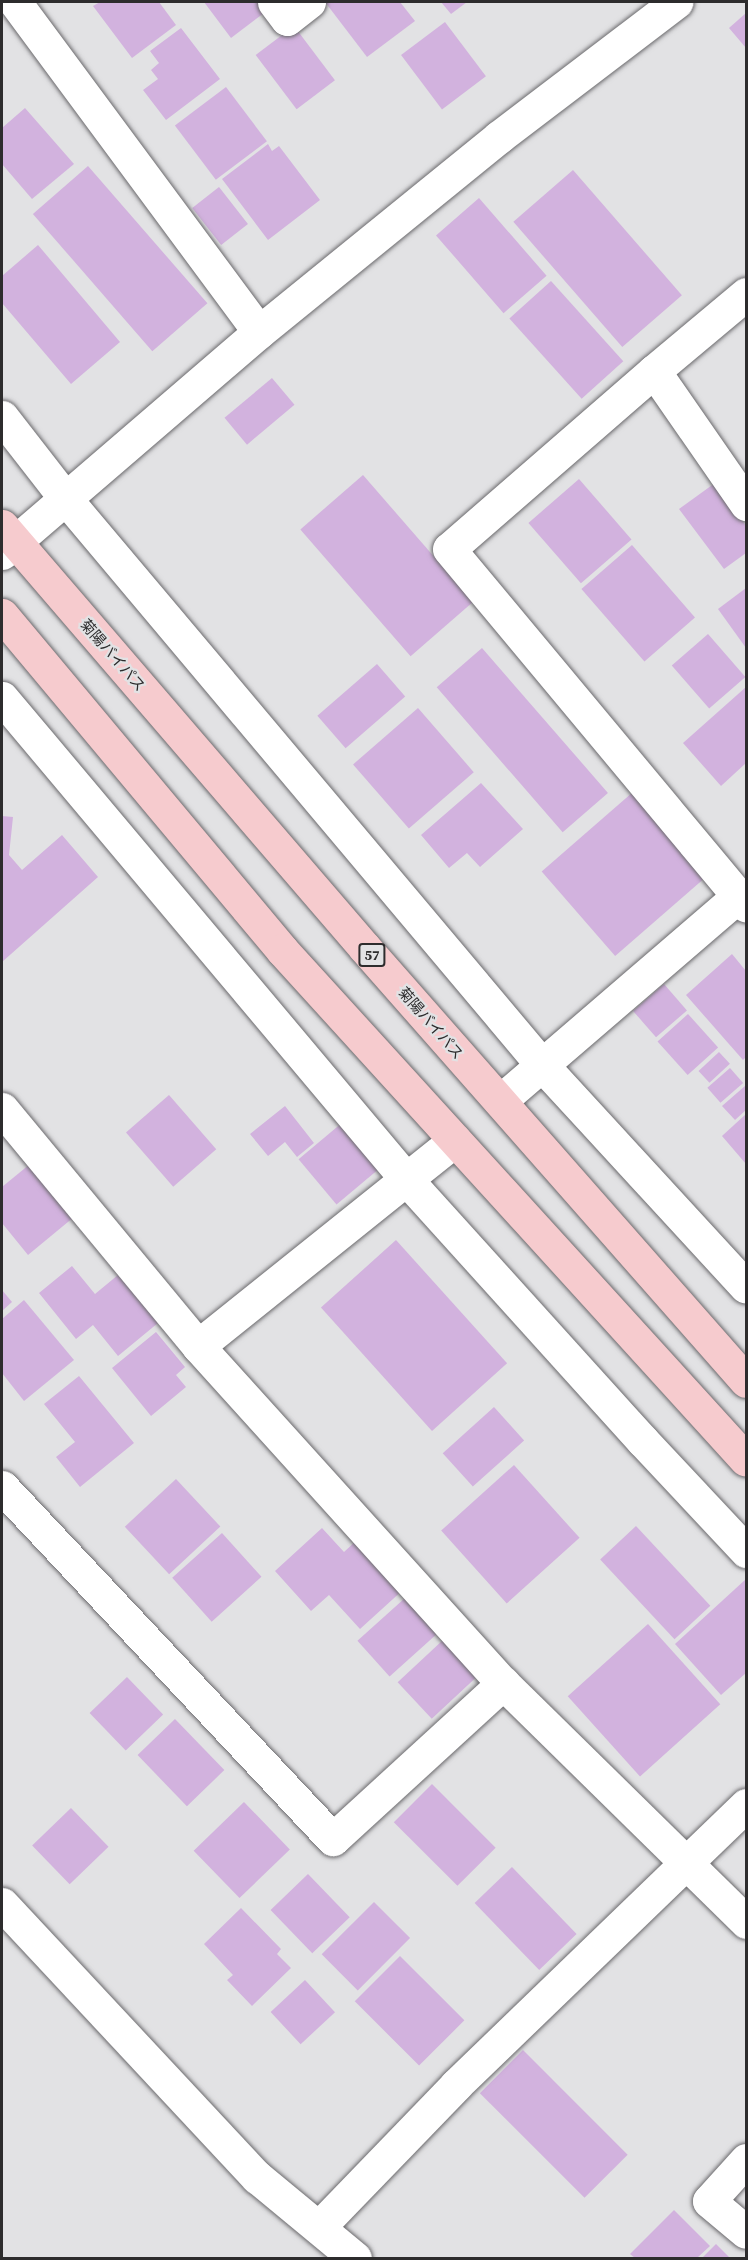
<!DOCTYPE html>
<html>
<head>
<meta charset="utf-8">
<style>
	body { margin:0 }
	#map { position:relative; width:748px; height:2260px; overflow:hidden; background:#e2e2e4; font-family:"Source Serif 4","Noto Sans JP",serif }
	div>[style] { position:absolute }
	.building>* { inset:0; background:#d2b2de; transform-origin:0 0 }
	.roads { filter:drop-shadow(0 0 2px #6a696c) drop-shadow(0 0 2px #6a696c) }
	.minor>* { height:33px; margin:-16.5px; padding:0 16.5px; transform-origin:16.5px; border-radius:16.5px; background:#fff }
	.tertiary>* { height:33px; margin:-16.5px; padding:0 16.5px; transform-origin:16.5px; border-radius:16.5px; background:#fff }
	.trunk>* { height:33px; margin:-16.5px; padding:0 16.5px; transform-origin:16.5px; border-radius:16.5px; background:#f6cbce }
	span { translate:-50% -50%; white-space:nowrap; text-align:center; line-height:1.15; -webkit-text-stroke:4.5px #e2e2e4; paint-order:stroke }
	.shield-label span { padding:2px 4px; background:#e2e2e4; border:2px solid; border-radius:4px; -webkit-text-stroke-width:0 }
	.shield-label { font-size:14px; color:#2d2c2d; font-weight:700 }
	.street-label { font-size:15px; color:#2d2c2d }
	.frame { position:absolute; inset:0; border:3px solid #2d2c2d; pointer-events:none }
</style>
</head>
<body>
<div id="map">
	<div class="building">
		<div style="clip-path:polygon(100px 2px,159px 2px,176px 25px,132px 58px,93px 6px)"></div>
		<div style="clip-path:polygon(204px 2px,262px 2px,268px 10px,231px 38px)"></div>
		<div style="clip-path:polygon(325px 2px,400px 2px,415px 21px,367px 57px)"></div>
		<div style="clip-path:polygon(441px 2px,467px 2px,451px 14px)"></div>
		<div style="clip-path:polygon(746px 13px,746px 48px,729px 28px)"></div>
		<div style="left:445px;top:22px;width:68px;height:55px;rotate:53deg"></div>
		<div style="left:294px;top:26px;width:68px;height:48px;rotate:53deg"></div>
		<div style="clip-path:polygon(181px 28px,220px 79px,166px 120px,143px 90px,158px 79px,151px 70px,159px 63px,150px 51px)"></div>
		<div style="left:226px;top:87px;width:68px;height:64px;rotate:53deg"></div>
		<div style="clip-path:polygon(25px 108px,74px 164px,32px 199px,2px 164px,2px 128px)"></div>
		<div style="clip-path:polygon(268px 144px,272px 151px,279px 146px,320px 200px,268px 240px,222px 179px)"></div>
		<div style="left:88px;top:166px;width:182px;height:73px;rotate:49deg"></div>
		<div style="left:573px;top:170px;width:166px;height:79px;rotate:49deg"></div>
		<div style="left:219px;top:187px;width:47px;height:34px;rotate:52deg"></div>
		<div style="left:479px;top:198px;width:103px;height:57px;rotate:49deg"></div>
		<div style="clip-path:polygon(38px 245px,120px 342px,71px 384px,2px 303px,2px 276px)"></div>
		<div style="left:551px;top:281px;width:108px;height:56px;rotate:48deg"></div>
		<div style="left:272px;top:378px;width:35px;height:62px;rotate:50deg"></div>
		<div style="left:363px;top:475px;width:168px;height:83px;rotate:49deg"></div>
		<div style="left:579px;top:479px;width:80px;height:67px;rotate:49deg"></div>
		<div style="clip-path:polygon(715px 483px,746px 526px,746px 553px,724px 569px,679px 509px)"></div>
		<div style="left:632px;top:545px;width:96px;height:67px;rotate:49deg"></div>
		<div style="clip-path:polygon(746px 588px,746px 648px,718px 609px)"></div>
		<div style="left:708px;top:634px;width:57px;height:48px;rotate:49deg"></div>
		<div style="left:482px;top:648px;width:192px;height:60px;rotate:49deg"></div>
		<div style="left:377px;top:664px;width:43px;height:79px;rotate:49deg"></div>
		<div style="clip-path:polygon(746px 687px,746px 763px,721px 786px,683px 743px)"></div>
		<div style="left:418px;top:708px;width:85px;height:86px;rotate:49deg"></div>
		<div style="clip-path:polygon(481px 783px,523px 829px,480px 867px,467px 853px,449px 868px,421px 835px)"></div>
		<div style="left:633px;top:792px;width:112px;height:121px;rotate:49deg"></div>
		<div style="clip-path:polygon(2px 816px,13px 817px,9px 855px,22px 870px,62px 835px,98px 877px,2px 962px)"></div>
		<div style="clip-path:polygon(732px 954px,746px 971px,746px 1057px,743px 1060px,686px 995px)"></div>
		<div style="left:664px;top:984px;width:35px;height:41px;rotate:49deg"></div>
		<div style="left:688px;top:1014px;width:45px;height:41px;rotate:48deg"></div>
		<div style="left:719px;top:1052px;width:16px;height:28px;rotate:47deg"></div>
		<div style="left:730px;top:1068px;width:20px;height:30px;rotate:49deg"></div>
		<div style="clip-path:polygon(745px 1086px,746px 1110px,735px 1120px,722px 1106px)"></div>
		<div style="left:169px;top:1095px;width:72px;height:57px;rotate:49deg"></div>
		<div style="clip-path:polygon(285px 1106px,314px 1143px,297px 1157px,285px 1142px,268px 1156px,250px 1134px)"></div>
		<div style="clip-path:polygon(746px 1114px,746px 1164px,722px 1136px)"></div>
		<div style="left:343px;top:1122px;width:59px;height:58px;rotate:50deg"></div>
		<div style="clip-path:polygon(30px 1164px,74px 1217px,28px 1255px,2px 1223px,2px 1187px)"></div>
		<div style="left:396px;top:1240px;width:166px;height:101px;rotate:48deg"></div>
		<div style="clip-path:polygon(72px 1266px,95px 1294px,118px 1275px,158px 1323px,118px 1356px,93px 1325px,76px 1339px,39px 1293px)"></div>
		<div style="clip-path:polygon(2px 1290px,12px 1302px,2px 1311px)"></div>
		<div style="clip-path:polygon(24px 1300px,74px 1360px,24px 1401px,2px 1373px,2px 1319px)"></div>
		<div style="clip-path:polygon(156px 1332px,185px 1367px,176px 1375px,186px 1387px,151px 1416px,112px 1368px)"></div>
		<div style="clip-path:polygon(79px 1376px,134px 1443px,80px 1487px,56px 1457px,75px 1442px,44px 1404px)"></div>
		<div style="left:494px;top:1407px;width:45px;height:69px;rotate:48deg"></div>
		<div style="left:514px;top:1465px;width:98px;height:98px;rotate:48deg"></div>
		<div style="left:176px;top:1479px;width:65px;height:70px;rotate:47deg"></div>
		<div style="left:636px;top:1526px;width:109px;height:49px;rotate:47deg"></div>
		<div style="clip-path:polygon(322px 1528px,344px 1552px,358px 1539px,404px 1589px,360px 1629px,329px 1595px,311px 1611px,275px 1571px)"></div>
		<div style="left:222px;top:1533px;width:59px;height:67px;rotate:48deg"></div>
		<div style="clip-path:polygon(746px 1579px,746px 1673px,721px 1695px,675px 1644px)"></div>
		<div style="left:405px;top:1598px;width:48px;height:64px;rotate:48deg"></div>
		<div style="left:648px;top:1624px;width:108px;height:108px;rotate:48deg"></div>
		<div style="left:443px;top:1640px;width:50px;height:62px;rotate:47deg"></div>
		<div style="left:127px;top:1677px;width:52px;height:52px;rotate:46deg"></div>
		<div style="left:175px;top:1719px;width:71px;height:52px;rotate:46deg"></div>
		<div style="left:432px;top:1784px;width:90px;height:54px;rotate:45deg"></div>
		<div style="left:244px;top:1802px;width:66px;height:70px;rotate:46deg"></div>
		<div style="left:71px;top:1808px;width:54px;height:54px;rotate:46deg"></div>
		<div style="left:512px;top:1867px;width:93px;height:52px;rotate:46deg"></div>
		<div style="left:308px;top:1874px;width:60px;height:52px;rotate:46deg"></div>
		<div style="left:374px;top:1902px;width:51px;height:74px;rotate:45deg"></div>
		<div style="clip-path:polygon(241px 1908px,281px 1949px,277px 1954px,291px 1968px,252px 2006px,227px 1980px,233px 1975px,204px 1944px)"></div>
		<div style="left:400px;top:1956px;width:91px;height:64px;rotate:45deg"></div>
		<div style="left:305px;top:1980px;width:44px;height:47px;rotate:47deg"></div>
		<div style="left:523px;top:2050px;width:148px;height:61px;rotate:45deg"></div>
		<div style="clip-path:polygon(674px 2210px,710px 2246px,697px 2258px,635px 2258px,630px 2254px)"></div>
		<div style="clip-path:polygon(716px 2244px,730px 2258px,702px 2258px)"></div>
	</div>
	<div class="roads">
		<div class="minor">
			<div style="left:15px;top:2px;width:410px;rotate:53.5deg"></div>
			<div style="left:274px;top:2px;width:21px;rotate:53deg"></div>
			<div style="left:287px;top:19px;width:28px;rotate:-38deg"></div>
			<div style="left:746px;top:294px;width:120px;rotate:140.1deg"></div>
			<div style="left:654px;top:371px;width:271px;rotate:139deg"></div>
			<div style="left:449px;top:549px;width:464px;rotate:50.2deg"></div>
			<div style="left:654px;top:371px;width:162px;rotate:55.3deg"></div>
			<div style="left:2px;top:417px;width:103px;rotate:52.1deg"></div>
			<div style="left:65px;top:498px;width:741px;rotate:49.93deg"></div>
			<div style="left:542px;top:1065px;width:301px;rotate:47.4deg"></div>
			<div style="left:2px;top:698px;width:630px;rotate:49.96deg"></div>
			<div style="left:407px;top:1180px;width:352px;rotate:47.9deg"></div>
			<div style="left:643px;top:1441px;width:151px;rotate:46.9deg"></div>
			<div style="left:500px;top:1101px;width:314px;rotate:-40.7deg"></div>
			<div style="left:2px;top:1109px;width:308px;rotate:50.4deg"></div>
			<div style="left:198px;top:1346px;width:455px;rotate:47.9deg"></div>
			<div style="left:503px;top:1683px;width:341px;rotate:44.5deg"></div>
			<div style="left:198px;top:1346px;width:329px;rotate:-38.7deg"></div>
			<div style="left:2px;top:1487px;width:483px;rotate:46.8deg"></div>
			<div style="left:333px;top:1839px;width:231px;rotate:-42.5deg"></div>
			<div style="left:746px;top:2160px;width:55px;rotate:132.1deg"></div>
			<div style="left:709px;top:2201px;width:48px;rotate:40deg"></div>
			<div style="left:319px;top:2227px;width:197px;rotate:-46deg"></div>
			<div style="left:456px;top:2085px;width:403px;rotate:-44deg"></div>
		</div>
		<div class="tertiary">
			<div style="left:2px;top:553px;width:339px;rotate:-40.7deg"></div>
			<div style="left:259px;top:332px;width:309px;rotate:-39.1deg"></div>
			<div style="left:499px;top:137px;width:223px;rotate:-37.3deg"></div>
			<div style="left:2px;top:1904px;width:374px;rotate:47deg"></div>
			<div style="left:257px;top:2177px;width:127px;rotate:39.6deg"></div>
		</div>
		<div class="trunk">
			<div style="left:2px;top:526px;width:555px;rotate:49.31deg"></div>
			<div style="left:364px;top:947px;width:578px;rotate:48.65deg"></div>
			<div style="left:2px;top:615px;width:437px;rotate:50.1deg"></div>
			<div style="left:282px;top:950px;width:689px;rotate:47.7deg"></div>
		</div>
	</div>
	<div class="shield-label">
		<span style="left:372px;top:955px">57</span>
	</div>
	<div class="street-label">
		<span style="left:113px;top:655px;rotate:49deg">菊陽バイパス</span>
		<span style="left:431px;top:1023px;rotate:49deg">菊陽バイパス</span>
	</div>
	<div class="frame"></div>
</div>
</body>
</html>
